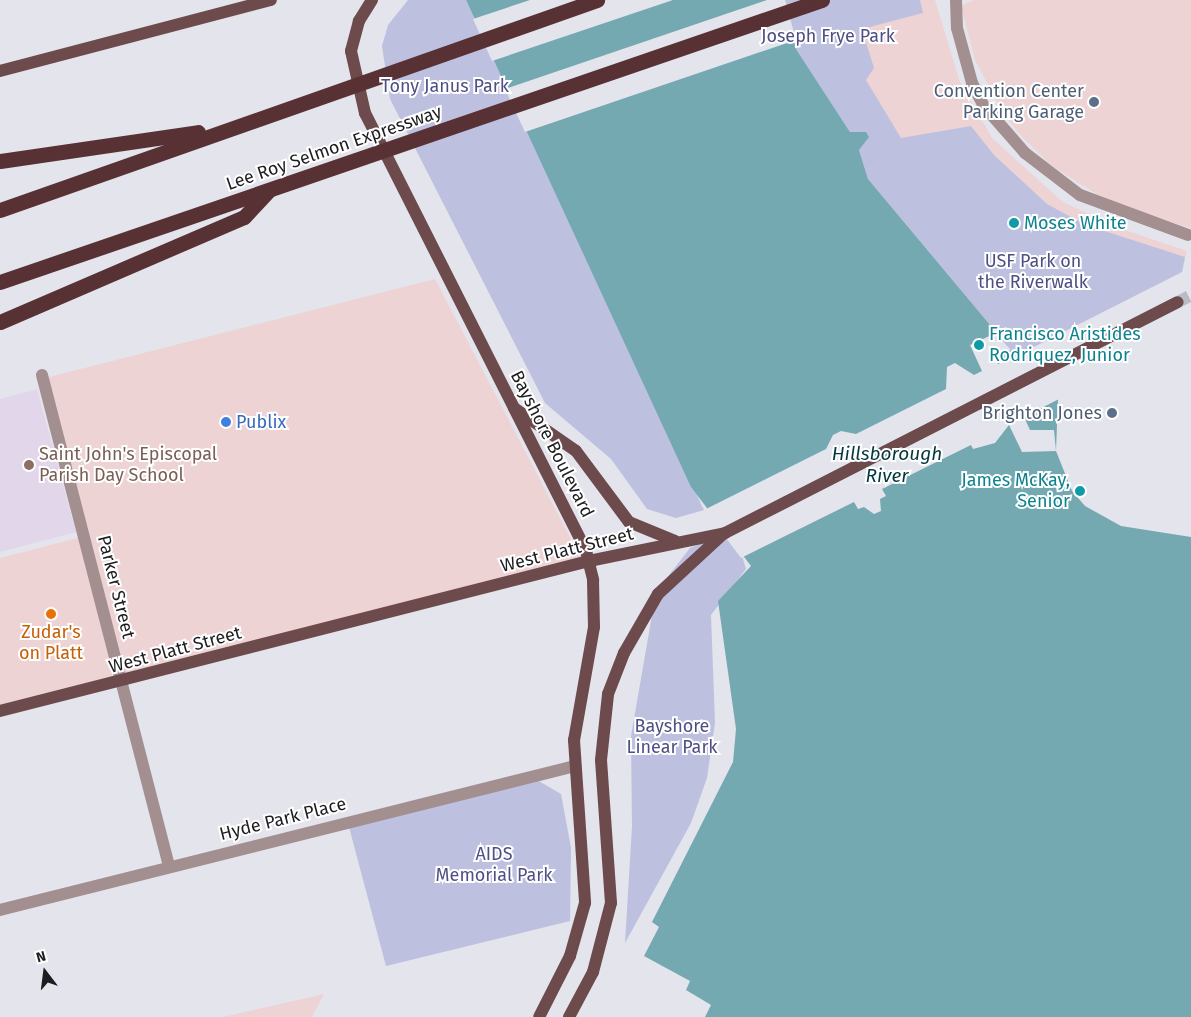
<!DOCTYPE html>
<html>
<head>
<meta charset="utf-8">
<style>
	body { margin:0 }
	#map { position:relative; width:1191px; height:1017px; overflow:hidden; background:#e3e4ec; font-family:"Fira Sans",sans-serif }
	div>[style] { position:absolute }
	.commercial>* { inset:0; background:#eed3d5 }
	.education>* { inset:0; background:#e2d6ea }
	.green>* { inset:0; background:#bec0e0 }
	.water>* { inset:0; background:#75a9b1 }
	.pier>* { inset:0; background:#e3e4ec }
	.major-tunnel>* { height:12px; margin-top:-6px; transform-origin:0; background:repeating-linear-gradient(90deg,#bbbcc3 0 12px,transparent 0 18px) }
	.minor>* { height:12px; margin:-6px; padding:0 6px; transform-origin:6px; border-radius:6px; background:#a48f90 }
	.major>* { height:12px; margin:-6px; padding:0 6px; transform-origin:6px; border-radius:6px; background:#6d4a4c }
	.highway>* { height:15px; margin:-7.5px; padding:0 7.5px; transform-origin:7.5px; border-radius:7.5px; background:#583135 }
	.dots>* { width:14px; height:14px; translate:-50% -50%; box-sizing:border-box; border:2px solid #fff; border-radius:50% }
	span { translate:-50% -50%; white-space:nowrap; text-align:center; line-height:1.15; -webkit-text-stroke:4px #fff; paint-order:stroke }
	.park-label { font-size:18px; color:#4f4f85 }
	.service-label { font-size:18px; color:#4e5e75 }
	.right { translate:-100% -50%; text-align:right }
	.street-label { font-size:18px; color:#1d1d20 }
	.culture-label { font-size:18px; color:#0d838f }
	.left { translate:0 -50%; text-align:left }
	.shop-label { font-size:18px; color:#366cbe }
	.education-label { font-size:18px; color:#785e54 }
	.food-label { font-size:18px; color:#c56008 }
	.water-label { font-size:19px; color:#03383e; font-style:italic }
	.north { position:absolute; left:20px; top:947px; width:50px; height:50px; -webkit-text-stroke:4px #fff; paint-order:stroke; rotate:345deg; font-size:14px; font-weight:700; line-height:20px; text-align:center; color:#1d1d20 }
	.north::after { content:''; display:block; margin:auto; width:18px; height:22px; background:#1d1d20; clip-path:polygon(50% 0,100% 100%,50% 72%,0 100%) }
</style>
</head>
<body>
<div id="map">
	<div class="commercial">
		<div style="clip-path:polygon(782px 0,935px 0,960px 82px,992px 138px,1063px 202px,1119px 228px,1187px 251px,1182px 272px,1016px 356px,868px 179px,859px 150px)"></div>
		<div style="clip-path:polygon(974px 0,1191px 0,1191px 228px,1112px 204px,1052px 166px,1024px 139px,1004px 115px,975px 60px,961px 6px)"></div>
		<div style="clip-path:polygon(435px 279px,585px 566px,0 716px,0 558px,89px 535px,45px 378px)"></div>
		<div style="clip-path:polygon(324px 994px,312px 1017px,223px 1017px)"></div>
	</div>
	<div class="education">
		<div style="clip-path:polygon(37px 389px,76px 532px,0 552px,0 399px)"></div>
	</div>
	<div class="green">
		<div style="clip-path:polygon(408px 0,466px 0,704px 510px,676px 518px,647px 509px,611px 459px,545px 403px,390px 99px,382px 46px,388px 25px)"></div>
		<div style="clip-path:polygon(782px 0,920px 0,923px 13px,862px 29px,874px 68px,866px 80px,901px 138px,971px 126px,994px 155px,1047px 204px,1086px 225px,1185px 257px,1182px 272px,1016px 356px,868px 179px,859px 150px,866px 132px,850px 132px,796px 49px)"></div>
		<div style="clip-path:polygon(734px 530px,746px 569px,711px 615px,715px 723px,707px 778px,691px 823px,625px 943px,632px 826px,631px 736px,656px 592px,690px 548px)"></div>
		<div style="clip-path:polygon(537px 780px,561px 794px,571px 848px,570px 921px,386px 966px,349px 827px)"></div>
	</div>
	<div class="water">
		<div style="clip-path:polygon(466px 0,782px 0,796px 49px,850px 132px,866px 132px,869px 137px,859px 150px,868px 179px,1016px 356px,1058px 399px,1056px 451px,1072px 491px,1085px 506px,1121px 526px,1191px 537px,1191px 1017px,705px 1017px,711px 1005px,686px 990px,690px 981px,644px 956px,659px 927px,652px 922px,733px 762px,736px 729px,718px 601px,751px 566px,691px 487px)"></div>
	</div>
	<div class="pier">
		<div style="clip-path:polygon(530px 0,673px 0,492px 61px,473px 19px)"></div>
		<div style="clip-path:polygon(767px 0,785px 0,796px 40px,525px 132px,505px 89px)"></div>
		<div style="clip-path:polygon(996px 333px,1011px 350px,995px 357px,998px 364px,1018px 355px,1061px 398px,1024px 417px,1030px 430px,1054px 430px,1056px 451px,1022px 452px,1009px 425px,995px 443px,973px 449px,971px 445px,882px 489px,886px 496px,880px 499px,881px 511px,874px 514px,864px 507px,858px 509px,854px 502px,741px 558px,699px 502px,706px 509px,826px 449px,833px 435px,841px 431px,856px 434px,946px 389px,947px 367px,955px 363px,974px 375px,982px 371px,970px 345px)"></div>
	</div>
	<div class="major-tunnel">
		<div style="left:1178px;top:302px;width:15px;rotate:-28deg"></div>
	</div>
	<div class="minor">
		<div style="left:956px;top:0;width:28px;rotate:88deg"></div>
		<div style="left:957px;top:28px;width:57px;rotate:74.7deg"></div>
		<div style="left:972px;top:83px;width:25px;rotate:63deg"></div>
		<div style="left:983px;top:105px;width:64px;rotate:48.8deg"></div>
		<div style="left:1025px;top:153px;width:69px;rotate:37.4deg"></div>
		<div style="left:1080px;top:195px;width:115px;rotate:20.3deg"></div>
		<div style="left:42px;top:375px;width:507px;rotate:75.5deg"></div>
		<div style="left:0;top:910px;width:593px;rotate:-14.06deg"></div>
	</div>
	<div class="major">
		<div style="left:372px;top:0;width:25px;rotate:122deg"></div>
		<div style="left:359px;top:21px;width:31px;rotate:105deg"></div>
		<div style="left:351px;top:51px;width:64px;rotate:77.3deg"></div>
		<div style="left:365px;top:113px;width:491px;rotate:63.2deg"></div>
		<div style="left:586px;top:551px;width:30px;rotate:76deg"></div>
		<div style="left:593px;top:580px;width:47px;rotate:88.8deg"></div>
		<div style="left:594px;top:627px;width:115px;rotate:100deg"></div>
		<div style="left:574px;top:740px;width:163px;rotate:86.1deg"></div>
		<div style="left:585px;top:903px;width:55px;rotate:105.8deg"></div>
		<div style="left:570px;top:956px;width:68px;rotate:116.9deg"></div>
		<div style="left:0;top:71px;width:280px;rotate:-14.7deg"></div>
		<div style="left:514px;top:408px;width:75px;rotate:34.7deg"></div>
		<div style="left:576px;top:451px;width:89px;rotate:53.3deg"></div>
		<div style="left:629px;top:522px;width:50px;rotate:22.4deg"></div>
		<div style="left:0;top:711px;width:608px;rotate:-14.29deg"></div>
		<div style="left:589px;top:561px;width:139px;rotate:-11.6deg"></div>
		<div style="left:725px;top:533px;width:508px;rotate:-27.02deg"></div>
		<div style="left:569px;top:1017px;width:51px;rotate:-61.9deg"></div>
		<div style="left:593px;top:972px;width:71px;rotate:-75.4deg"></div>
		<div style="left:611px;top:903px;width:143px;rotate:-94deg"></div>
		<div style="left:601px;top:760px;width:66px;rotate:-83.9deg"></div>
		<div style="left:608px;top:694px;width:44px;rotate:-68.7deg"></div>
		<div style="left:624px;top:653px;width:68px;rotate:-60deg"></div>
		<div style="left:658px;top:594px;width:88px;rotate:-42.7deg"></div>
	</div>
	<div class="highway">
		<div style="left:0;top:161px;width:200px;rotate:-8.3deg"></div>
		<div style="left:0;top:210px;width:633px;rotate:-19.38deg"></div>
		<div style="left:0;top:282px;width:869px;rotate:-18.94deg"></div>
		<div style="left:0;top:322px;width:266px;rotate:-23.3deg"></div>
		<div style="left:244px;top:217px;width:35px;rotate:-47deg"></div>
	</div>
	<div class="dots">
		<div style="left:1094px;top:102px;background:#5c6f8a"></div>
		<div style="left:1014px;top:223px;background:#0f9aa8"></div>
		<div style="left:979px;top:345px;background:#0f9aa8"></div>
		<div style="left:1112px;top:413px;background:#5c6f8a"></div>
		<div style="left:226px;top:422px;background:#3f7fe0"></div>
		<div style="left:29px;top:465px;background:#8d6e63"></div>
		<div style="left:1080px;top:491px;background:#0f9aa8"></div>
		<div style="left:51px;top:614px;background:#e8710a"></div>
	</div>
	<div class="park-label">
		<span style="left:828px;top:36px">Joseph Frye Park</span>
		<span style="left:445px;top:86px">Tony Janus Park</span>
		<span style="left:1033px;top:272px">USF Park on<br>the Riverwalk</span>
		<span style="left:672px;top:737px">Bayshore<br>Linear Park</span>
		<span style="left:494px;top:865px">AIDS<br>Memorial Park</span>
	</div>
	<div class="service-label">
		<span class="right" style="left:1084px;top:102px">Convention Center<br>Parking Garage</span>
		<span class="right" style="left:1102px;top:413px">Brighton Jones</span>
	</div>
	<div class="street-label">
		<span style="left:334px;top:148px;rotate:-19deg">Lee Roy Selmon Expressway</span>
		<span style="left:552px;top:444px;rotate:63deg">Bayshore Boulevard</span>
		<span style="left:567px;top:550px;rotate:-14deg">West Platt Street</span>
		<span style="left:116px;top:587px;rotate:76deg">Parker Street</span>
		<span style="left:175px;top:650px;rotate:-15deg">West Platt Street</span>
		<span style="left:283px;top:819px;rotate:-14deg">Hyde Park Place</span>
	</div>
	<div class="culture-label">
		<span class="left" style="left:1024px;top:223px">Moses White</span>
		<span class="left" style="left:989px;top:345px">Francisco Aristides<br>Rodriquez, Junior</span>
		<span class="right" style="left:1070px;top:491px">James McKay,<br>Senior</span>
	</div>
	<div class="shop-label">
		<span class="left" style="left:236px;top:422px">Publix</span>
	</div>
	<div class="education-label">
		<span class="left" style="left:39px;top:465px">Saint John's Episcopal<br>Parish Day School</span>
	</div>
	<div class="food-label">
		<span style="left:51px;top:643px">Zudar's<br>on Platt</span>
	</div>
	<div class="water-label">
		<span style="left:887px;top:465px">Hillsborough<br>River</span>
	</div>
	<div class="north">N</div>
</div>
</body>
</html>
